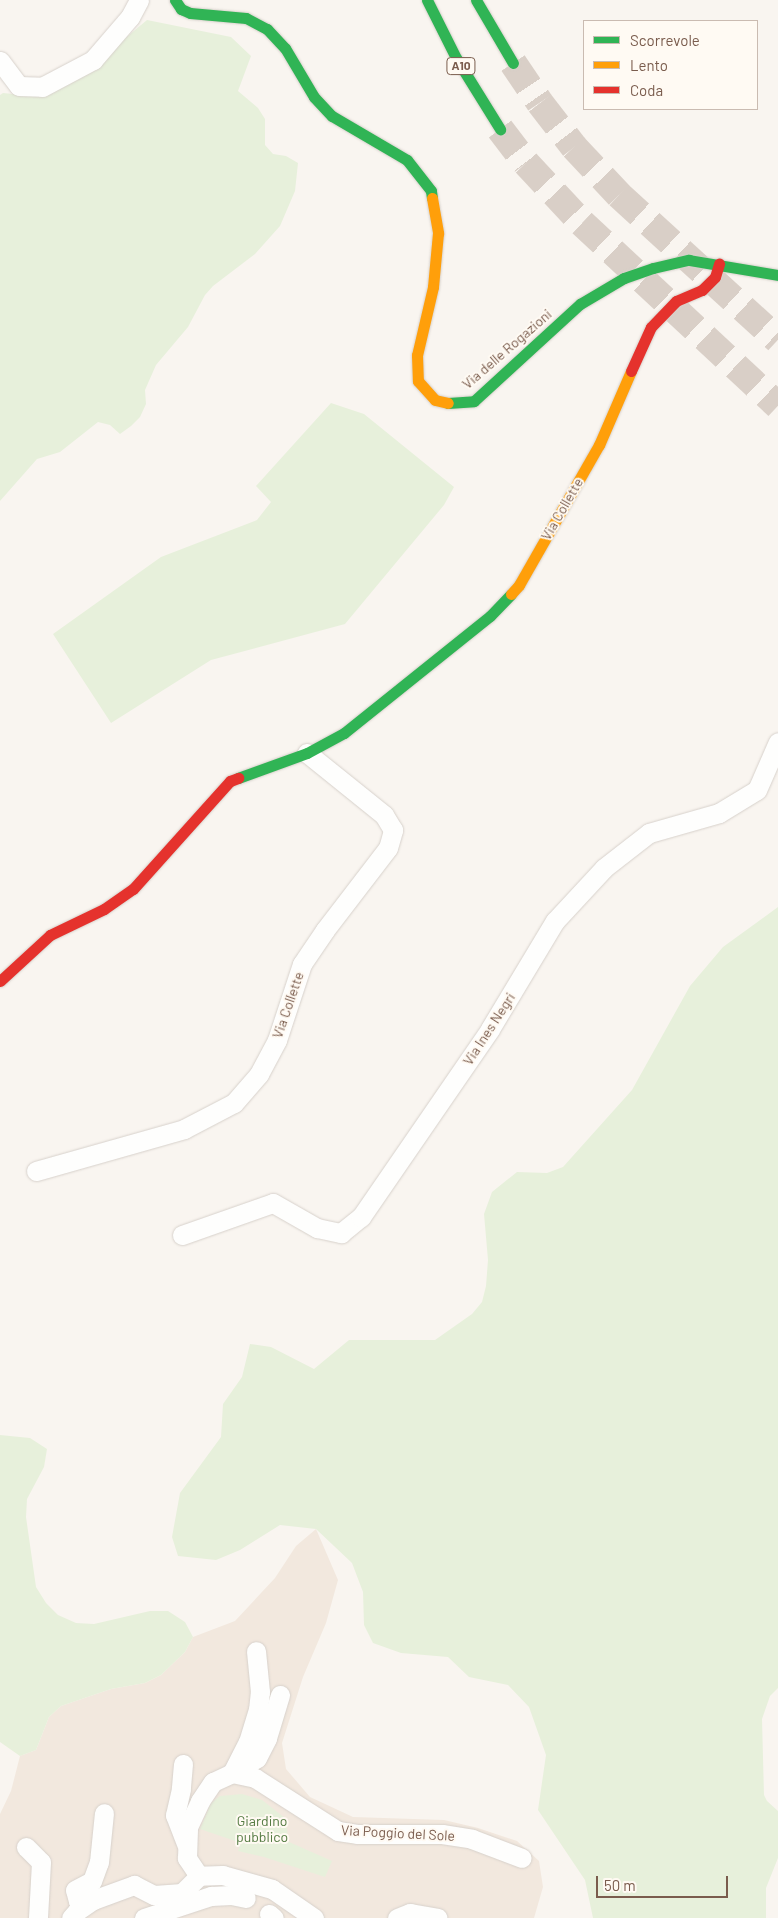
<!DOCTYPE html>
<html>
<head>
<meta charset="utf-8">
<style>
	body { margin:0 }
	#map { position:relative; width:778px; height:1918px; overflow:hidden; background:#f9f5f0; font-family:Barlow,sans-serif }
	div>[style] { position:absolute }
	.residential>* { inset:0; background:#f2e8de }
	.green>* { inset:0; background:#e7f0db }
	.highway-tunnel>* { height:28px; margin-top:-14px; transform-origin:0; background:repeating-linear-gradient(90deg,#d9cfc7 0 28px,transparent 0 42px) }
	.roads { filter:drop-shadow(0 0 1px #d7d1cb) drop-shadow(0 0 1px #d7d1cb) }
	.street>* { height:19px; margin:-9.5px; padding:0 9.5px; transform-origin:9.5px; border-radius:9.5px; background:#fefefd }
	.fast>* { height:11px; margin:-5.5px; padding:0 5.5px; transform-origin:5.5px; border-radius:5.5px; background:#30b455 }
	.slow>* { height:11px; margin:-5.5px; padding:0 5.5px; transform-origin:5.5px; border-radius:5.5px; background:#ff9f0a }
	.jam>* { height:11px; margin:-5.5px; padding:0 5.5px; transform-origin:5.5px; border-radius:5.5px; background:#e5322d }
	span { translate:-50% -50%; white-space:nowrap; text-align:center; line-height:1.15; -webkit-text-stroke:4px #fffaf3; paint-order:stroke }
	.shield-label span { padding:1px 4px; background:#fffaf3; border:1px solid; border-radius:4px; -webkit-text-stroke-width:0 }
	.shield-label { font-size:12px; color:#7a5c4d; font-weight:700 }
	.street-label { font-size:14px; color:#7a5c4d }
	.park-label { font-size:14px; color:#537a41 }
	.legend { position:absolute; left:583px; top:20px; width:175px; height:90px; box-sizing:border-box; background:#fffaf3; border:1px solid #cabbb1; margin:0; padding:6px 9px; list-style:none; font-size:15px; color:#7a5c4d }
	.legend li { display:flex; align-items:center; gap:10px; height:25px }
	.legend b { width:25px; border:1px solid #cabbb1 }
	.scale { position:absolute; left:596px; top:1876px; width:132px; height:22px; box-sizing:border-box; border:2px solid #7a5c4d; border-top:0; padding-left:6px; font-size:15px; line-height:18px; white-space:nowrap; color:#7a5c4d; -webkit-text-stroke:4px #fffaf3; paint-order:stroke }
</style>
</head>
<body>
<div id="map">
	<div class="residential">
		<div style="clip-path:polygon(316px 1529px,338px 1580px,326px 1623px,303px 1677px,282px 1743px,286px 1769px,310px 1797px,353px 1817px,444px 1820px,478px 1828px,517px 1841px,539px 1861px,543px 1887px,534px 1918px,0 1918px,0 1814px,11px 1791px,20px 1756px,36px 1750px,49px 1717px,61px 1706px,111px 1689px,145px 1683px,161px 1675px,185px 1652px,193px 1637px,235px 1621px,275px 1578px,296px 1546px)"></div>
	</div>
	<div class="green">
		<div style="clip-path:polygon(147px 20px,231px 37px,251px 56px,238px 91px,258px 108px,265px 119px,265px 145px,273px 154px,286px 156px,298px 163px,295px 191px,280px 226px,255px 254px,213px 286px,205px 295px,188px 327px,156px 365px,145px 390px,146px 404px,140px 417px,131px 426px,120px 434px,110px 425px,98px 422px,60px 452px,37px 459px,0 501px,0 95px,3px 93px,23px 95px,80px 76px)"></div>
		<div style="clip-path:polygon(331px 403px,364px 414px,454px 487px,444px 505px,345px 624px,211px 660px,111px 723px,53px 634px,161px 557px,257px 520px,271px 502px,256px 486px)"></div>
		<div style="clip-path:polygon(778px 907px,778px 1688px,770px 1696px,762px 1719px,764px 1795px,767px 1801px,778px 1811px,778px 1858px,766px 1888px,766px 1918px,593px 1918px,585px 1880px,538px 1810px,546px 1755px,529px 1707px,508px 1685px,469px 1677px,448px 1657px,401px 1653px,373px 1643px,364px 1625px,363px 1592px,352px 1563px,316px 1529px,280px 1525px,240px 1550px,216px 1560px,178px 1556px,172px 1537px,180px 1493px,221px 1437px,223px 1404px,242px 1377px,250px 1344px,271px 1347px,314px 1369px,349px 1340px,435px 1340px,472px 1314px,482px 1302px,486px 1286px,488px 1260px,484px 1214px,492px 1192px,517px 1172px,547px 1173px,563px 1167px,632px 1090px,690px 986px,723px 947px)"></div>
		<div style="clip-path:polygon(0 1435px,30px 1438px,47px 1449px,44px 1467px,27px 1499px,26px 1517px,36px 1587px,46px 1603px,58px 1615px,76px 1623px,94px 1624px,150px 1611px,168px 1611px,185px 1622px,193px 1637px,185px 1652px,161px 1675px,145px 1683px,111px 1689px,61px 1706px,49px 1717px,36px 1750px,20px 1756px,0 1742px)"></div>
		<div style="clip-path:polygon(242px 1794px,262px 1800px,285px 1818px,289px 1842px,332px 1861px,325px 1877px,264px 1857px,238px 1851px,241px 1843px,200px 1829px,211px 1803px,220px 1796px)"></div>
	</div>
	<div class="highway-tunnel">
		<div style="left:513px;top:63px;width:48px;rotate:56deg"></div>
		<div style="left:540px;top:103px;width:56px;rotate:52.3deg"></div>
		<div style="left:574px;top:147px;width:66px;rotate:46.8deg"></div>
		<div style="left:619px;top:195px;width:215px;rotate:42.4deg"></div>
		<div style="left:500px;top:129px;width:43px;rotate:52.6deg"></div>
		<div style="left:526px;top:163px;width:82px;rotate:47deg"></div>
		<div style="left:582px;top:223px;width:268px;rotate:43deg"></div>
	</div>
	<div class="roads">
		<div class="street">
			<div style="left:0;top:61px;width:31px;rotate:53deg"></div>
			<div style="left:19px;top:86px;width:23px;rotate:2deg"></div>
			<div style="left:42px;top:87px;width:58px;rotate:-27.9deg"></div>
			<div style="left:93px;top:60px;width:57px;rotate:-49.3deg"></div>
			<div style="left:130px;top:17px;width:19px;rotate:-62deg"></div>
			<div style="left:36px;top:1171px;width:154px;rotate:-15.8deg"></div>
			<div style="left:184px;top:1129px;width:56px;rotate:-27.5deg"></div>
			<div style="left:234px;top:1103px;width:38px;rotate:-49deg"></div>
			<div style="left:259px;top:1074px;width:38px;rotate:-62deg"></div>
			<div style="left:277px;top:1040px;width:80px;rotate:-71.8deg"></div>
			<div style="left:302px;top:964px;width:41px;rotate:-55.9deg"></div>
			<div style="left:325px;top:930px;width:103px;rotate:-52.5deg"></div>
			<div style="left:388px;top:848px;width:19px;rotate:-74deg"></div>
			<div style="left:393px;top:830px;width:17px;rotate:-121deg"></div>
			<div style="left:384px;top:815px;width:99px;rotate:-141.2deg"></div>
			<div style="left:182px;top:1235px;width:96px;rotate:-19.4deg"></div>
			<div style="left:273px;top:1203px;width:51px;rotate:29.6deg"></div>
			<div style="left:317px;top:1228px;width:25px;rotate:12deg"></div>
			<div style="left:341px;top:1233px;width:26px;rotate:-39deg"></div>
			<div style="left:361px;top:1217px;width:228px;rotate:-55.5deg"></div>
			<div style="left:490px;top:1029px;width:126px;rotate:-59deg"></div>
			<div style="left:555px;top:921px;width:72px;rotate:-47.2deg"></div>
			<div style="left:604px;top:868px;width:57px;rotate:-37.9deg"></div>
			<div style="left:649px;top:833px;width:73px;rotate:-15.9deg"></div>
			<div style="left:719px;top:813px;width:44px;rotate:-31.2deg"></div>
			<div style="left:757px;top:790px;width:52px;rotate:-66.4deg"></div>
			<div style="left:183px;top:1764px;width:25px;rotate:95deg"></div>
			<div style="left:181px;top:1789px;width:27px;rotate:103deg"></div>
			<div style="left:175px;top:1815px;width:31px;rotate:69deg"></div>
			<div style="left:232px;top:1773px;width:35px;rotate:-63deg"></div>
			<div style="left:248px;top:1742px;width:34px;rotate:-73deg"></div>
			<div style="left:258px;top:1710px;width:18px;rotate:-84deg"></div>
			<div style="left:260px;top:1692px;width:41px;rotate:-95.6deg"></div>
			<div style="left:232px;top:1773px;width:29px;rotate:-31deg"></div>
			<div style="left:257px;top:1758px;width:22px;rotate:-63deg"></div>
			<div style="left:267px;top:1738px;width:45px;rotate:-73.2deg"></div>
			<div style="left:26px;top:1847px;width:21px;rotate:45deg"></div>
			<div style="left:41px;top:1862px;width:56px;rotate:93.1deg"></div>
			<div style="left:93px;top:1900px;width:15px;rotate:176deg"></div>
			<div style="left:78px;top:1901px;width:11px;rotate:-105deg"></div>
			<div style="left:75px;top:1890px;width:19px;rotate:-28deg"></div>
			<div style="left:92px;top:1881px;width:20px;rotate:-70deg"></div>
			<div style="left:99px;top:1862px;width:49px;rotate:-84.2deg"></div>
			<div style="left:269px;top:1914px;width:6px;rotate:39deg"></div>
			<div style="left:71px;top:1918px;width:9px;rotate:-49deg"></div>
			<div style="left:77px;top:1911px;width:19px;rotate:-35deg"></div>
			<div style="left:93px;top:1900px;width:44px;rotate:-20.1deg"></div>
			<div style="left:134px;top:1885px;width:22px;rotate:27deg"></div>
			<div style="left:154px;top:1895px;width:28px;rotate:-4deg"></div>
			<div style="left:182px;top:1893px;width:24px;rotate:-45deg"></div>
			<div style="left:144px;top:1918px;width:71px;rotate:-18.2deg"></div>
			<div style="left:211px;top:1896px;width:20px;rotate:-3deg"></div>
			<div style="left:231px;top:1895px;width:15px;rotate:11deg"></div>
			<div style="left:314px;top:1918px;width:51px;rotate:-145.4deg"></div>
			<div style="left:272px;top:1889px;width:51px;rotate:-164.1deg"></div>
			<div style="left:223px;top:1875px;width:24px;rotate:178deg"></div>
			<div style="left:199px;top:1876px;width:22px;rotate:-124deg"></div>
			<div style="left:187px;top:1858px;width:31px;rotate:-88deg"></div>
			<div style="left:188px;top:1827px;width:29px;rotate:-65deg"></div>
			<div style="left:200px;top:1801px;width:23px;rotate:-56deg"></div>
			<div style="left:213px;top:1782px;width:21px;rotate:-25deg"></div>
			<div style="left:232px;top:1773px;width:24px;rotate:12deg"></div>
			<div style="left:255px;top:1778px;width:98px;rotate:32.6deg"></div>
			<div style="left:338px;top:1831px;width:19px;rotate:9deg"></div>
			<div style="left:357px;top:1834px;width:85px"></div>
			<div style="left:442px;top:1834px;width:30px;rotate:9deg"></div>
			<div style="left:472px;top:1839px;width:53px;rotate:20.8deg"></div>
			<div style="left:397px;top:1918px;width:14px;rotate:-21deg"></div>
			<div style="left:410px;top:1913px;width:28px;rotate:10deg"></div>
		</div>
		<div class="fast">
			<div style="left:175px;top:0;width:11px;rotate:56deg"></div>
			<div style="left:181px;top:9px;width:10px;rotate:24deg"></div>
			<div style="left:190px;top:13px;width:56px;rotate:5.1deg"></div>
			<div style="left:246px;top:18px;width:24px;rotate:28deg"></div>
			<div style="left:267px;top:29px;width:26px;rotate:47deg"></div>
			<div style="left:285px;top:48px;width:57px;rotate:59.4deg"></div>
			<div style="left:314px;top:97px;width:26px;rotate:47deg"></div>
			<div style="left:332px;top:116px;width:87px;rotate:30.4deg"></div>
			<div style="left:407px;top:160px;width:39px;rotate:52deg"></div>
			<div style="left:431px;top:191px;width:7px;rotate:82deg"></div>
			<div style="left:427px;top:0;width:65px;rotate:63.4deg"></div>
			<div style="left:456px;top:58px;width:84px;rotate:58.2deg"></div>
			<div style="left:476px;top:0;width:73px;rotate:59.6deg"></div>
			<div style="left:448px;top:403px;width:26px;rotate:-4deg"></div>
			<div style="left:474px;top:401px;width:144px;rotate:-42.5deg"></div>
			<div style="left:580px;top:304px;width:51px;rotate:-30.6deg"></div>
			<div style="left:624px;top:278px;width:31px;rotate:-19deg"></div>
			<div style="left:653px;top:268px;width:37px;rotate:-13deg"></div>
			<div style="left:689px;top:260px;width:90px;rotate:9.6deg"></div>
			<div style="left:238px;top:778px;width:73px;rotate:-19.9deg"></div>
			<div style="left:307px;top:753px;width:42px;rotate:-28.4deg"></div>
			<div style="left:344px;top:733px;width:187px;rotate:-38.7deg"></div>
			<div style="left:490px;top:616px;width:30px;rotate:-46deg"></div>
		</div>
		<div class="slow">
			<div style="left:432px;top:198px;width:36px;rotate:80deg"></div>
			<div style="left:438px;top:233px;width:54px;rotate:95.3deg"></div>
			<div style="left:433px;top:287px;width:70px;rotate:103.2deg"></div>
			<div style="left:417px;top:355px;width:26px;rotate:88deg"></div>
			<div style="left:418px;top:381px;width:25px;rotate:48deg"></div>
			<div style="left:435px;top:400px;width:13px;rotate:13deg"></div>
			<div style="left:511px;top:594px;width:12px;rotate:-48deg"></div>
			<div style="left:519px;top:585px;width:161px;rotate:-60.3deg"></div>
			<div style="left:599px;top:445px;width:81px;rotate:-66.6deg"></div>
		</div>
		<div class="jam">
			<div style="left:631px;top:371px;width:48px;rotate:-65.6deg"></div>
			<div style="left:651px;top:327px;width:36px;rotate:-46deg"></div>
			<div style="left:676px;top:301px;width:28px;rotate:-23deg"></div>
			<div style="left:702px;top:290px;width:18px;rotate:-45deg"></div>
			<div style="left:715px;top:277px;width:14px;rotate:-73deg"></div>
			<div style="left:0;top:981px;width:68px;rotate:-42.6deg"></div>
			<div style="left:50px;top:935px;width:60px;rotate:-25.7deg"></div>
			<div style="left:104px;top:909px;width:35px;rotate:-35deg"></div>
			<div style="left:133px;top:889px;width:145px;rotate:-48.1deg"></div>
			<div style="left:230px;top:781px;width:9px;rotate:-21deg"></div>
		</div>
	</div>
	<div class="shield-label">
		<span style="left:461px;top:66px">A10</span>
	</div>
	<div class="street-label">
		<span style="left:507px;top:349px;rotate:-41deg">Via delle Rogazioni</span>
		<span style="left:562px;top:509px;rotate:-60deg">Via Collette</span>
		<span style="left:288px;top:1005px;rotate:-71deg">Via Collette</span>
		<span style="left:489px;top:1029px;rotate:-57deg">Via Ines Negri</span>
		<span style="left:398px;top:1833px;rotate:3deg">Via Poggio del Sole</span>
	</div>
	<div class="park-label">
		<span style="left:262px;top:1829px">Giardino<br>pubblico</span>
	</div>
	<ul class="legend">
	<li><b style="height:6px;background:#30b455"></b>Scorrevole</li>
	<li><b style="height:6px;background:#ff9f0a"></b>Lento</li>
	<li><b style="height:6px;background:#e5322d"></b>Coda</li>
	</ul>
	<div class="scale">50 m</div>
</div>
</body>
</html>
